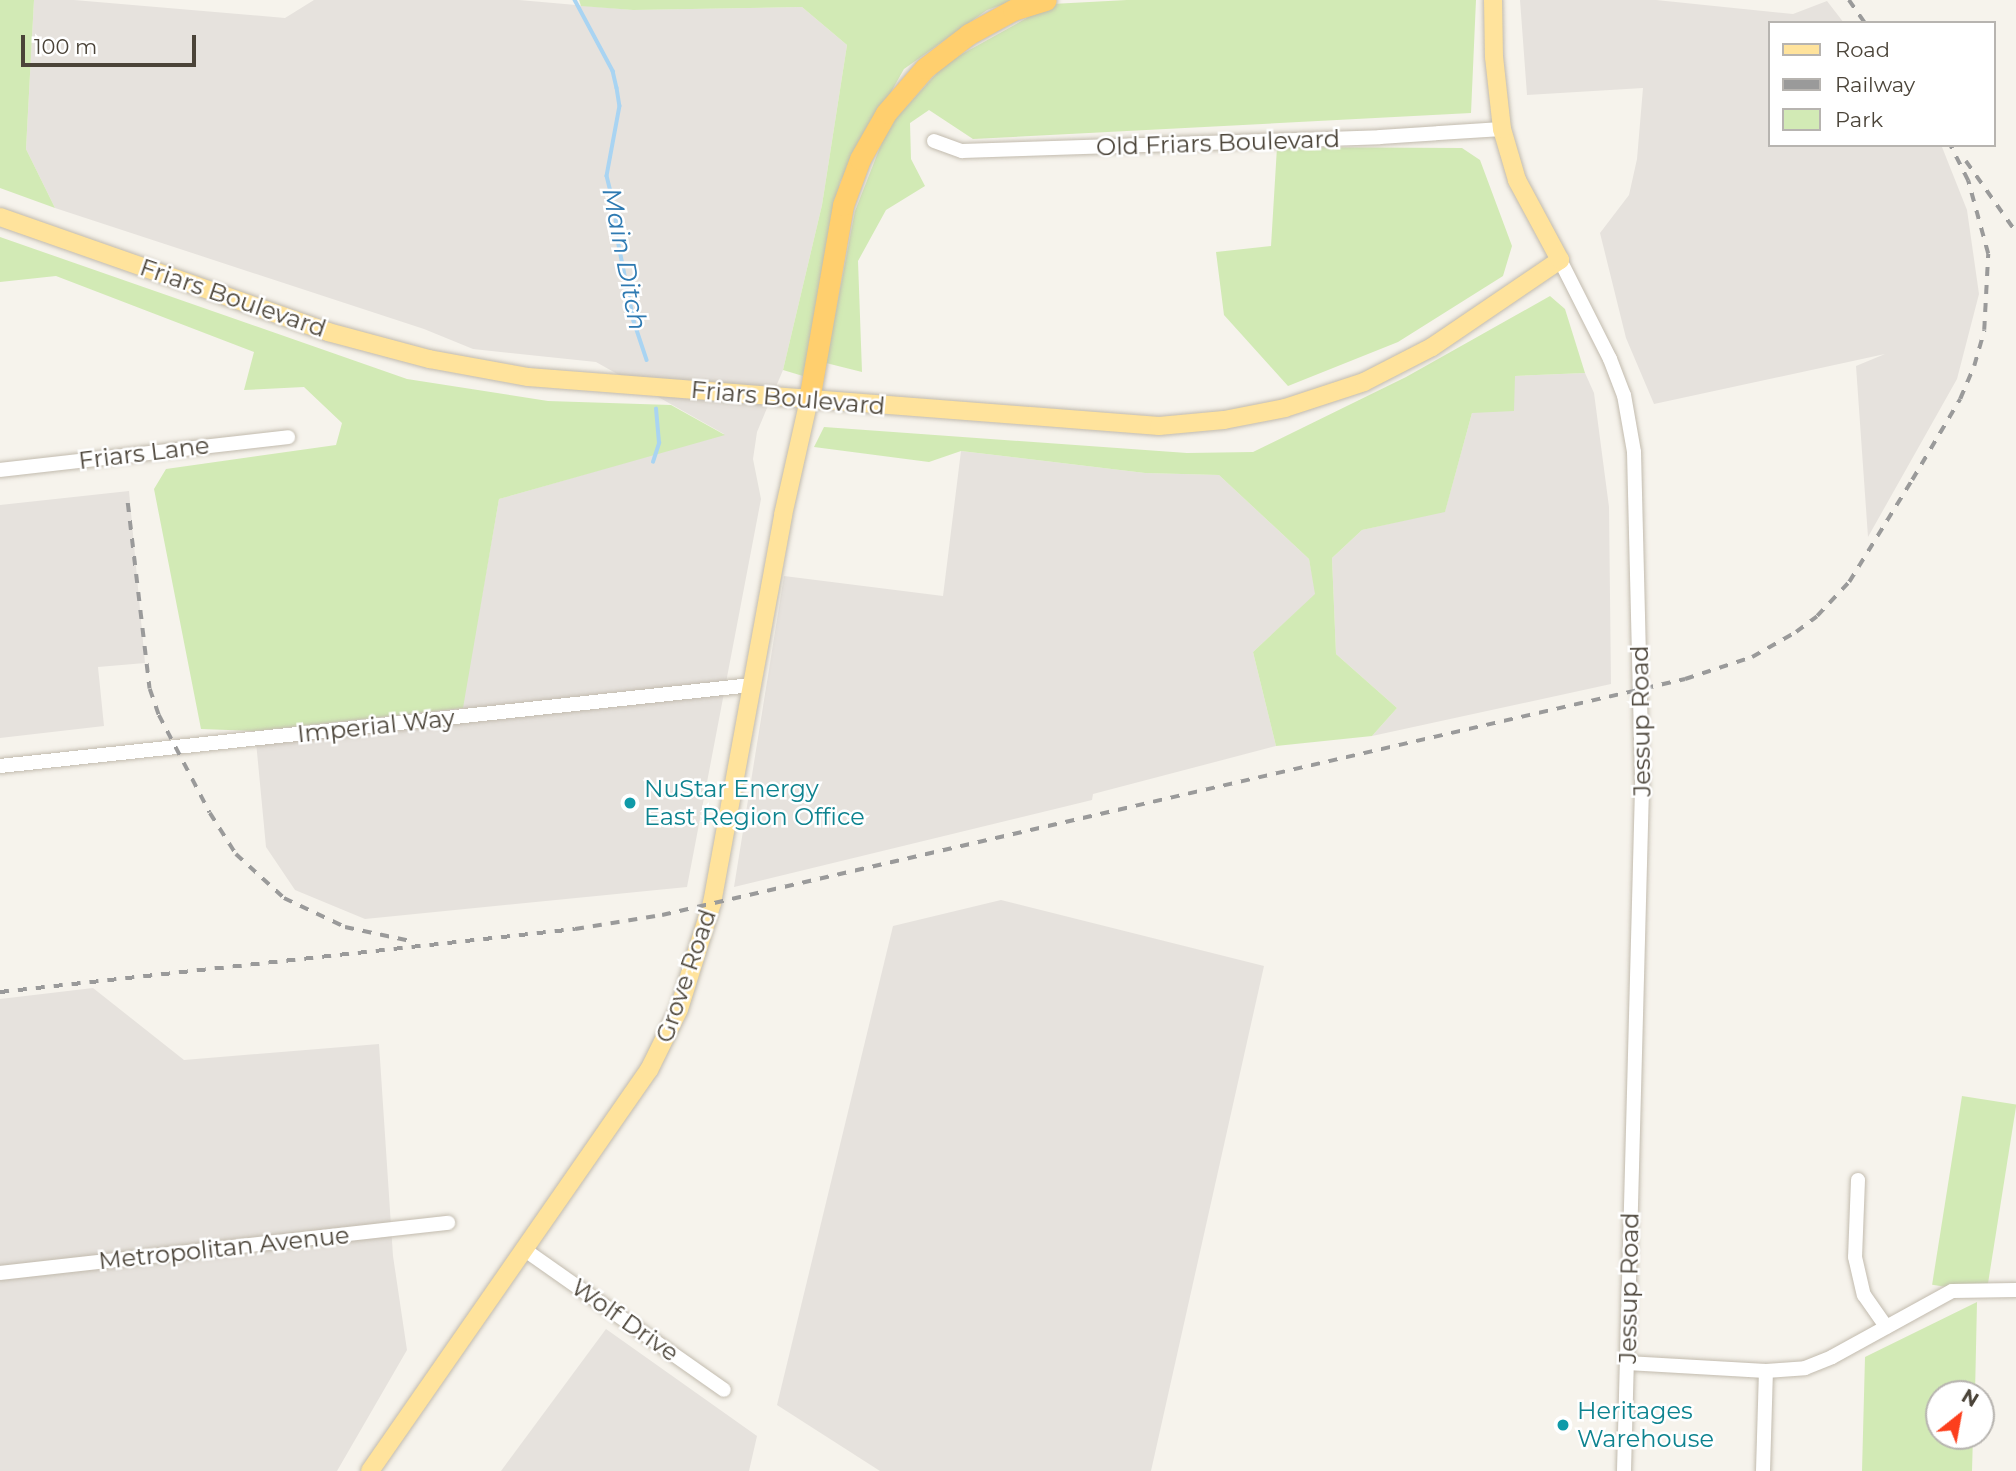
<!DOCTYPE html>
<html>
<head>
<meta charset="utf-8">
<style>
	body { margin:0 }
	#map { position:relative; width:2016px; height:1471px; overflow:hidden; background:#f6f3ec; font-family:Montserrat,sans-serif }
	div>[style] { position:absolute }
	.industrial>* { inset:0; background:#e6e2dd }
	.green>* { inset:0; background:#d2eab5; transform-origin:0 0 }
	.stream>* { height:3.5px; margin:-1.75px; padding:0 1.75px; transform-origin:1.75px; border-radius:1.75px; background:#a9d4f2 }
	.roads { filter:drop-shadow(0 0 2px #c2bbae) drop-shadow(0 0 2px #c2bbae) }
	.minor>* { height:14px; margin:-7px; padding:0 7px; transform-origin:7px; border-radius:7px; background:#fff }
	.major>* { height:18px; margin:-9px; padding:0 9px; transform-origin:9px; border-radius:9px; background:#ffe39c }
	.highway>* { height:21px; margin:-10.5px; padding:0 10.5px; transform-origin:10.5px; border-radius:10.5px; background:#ffcf6e }
	.rail>* { height:3.5px; margin-top:-1.75px; transform-origin:0; background:repeating-linear-gradient(90deg,#9a9a9a 0 9px,transparent 0 18px) }
	.dots>* { width:19px; height:19px; translate:-50% -50%; box-sizing:border-box; border:4px solid #fff; border-radius:50% }
	span { translate:-50% -50%; white-space:nowrap; text-align:center; line-height:1.15; -webkit-text-stroke:5px #fff; paint-order:stroke }
	.street-label { font-size:24px; color:#4b4439 }
	.culture-label { font-size:24px; color:#0d838f }
	.left { translate:0 -50%; text-align:left }
	.water-label { font-size:26px; color:#2e7ab2; font-style:italic }
	.legend { position:absolute; left:1768px; top:21px; width:228px; height:126px; box-sizing:border-box; background:#fff; border:2px solid #b7b4b0; margin:0; padding:9px 12px; list-style:none; font-size:21px; color:#4b4439 }
	.legend li { display:flex; align-items:center; gap:14px; height:35px }
	.legend b { width:35px; border:2px solid #b7b4b0 }
	.north { position:absolute; left:1925px; top:1380px; width:70px; height:70px; box-sizing:border-box; background:#fff; border:2px solid #b7b4b0; border-radius:50%; rotate:31deg; font-size:19px; font-weight:700; line-height:28px; text-align:center; color:#4b4439 }
	.north::after { content:''; display:block; margin:auto; width:24px; height:32px; background:#fc3f1d; clip-path:polygon(50% 0,100% 100%,50% 72%,0 100%) }
	.scale { position:absolute; left:21px; top:35px; width:175px; height:32px; box-sizing:border-box; border:4px solid #4b4439; border-top:0; padding-left:9px; font-size:21px; line-height:24px; white-space:nowrap; color:#4b4439; -webkit-text-stroke:5px #fff; paint-order:stroke }
</style>
</head>
<body>
<div id="map">
	<div class="industrial">
		<div style="clip-path:polygon(34px 0,74px 0,285px 18px,314px 0,519px 0,633px 10px,802px 7px,847px 45px,822px 205px,783px 370px,757px 432px,753px 459px,761px 499px,687px 887px,365px 919px,295px 890px,266px 847px,255px 731px,462px 708px,499px 499px,724px 434px,596px 362px,473px 349px,424px 329px,55px 208px,26px 149px)"></div>
		<div style="clip-path:polygon(1520px 0,1656px 0,1793px 14px,1827px 1px,1844px 23px,1769px 23px,1769px 145px,1942px 147px,1967px 210px,1979px 294px,1957px 379px,1868px 537px,1856px 366px,1885px 354px,1654px 404px,1626px 338px,1600px 233px,1629px 195px,1637px 159px,1643px 88px,1527px 95px)"></div>
		<div style="clip-path:polygon(1585px 373px,1594px 393px,1609px 507px,1611px 684px,1372px 736px,1397px 708px,1336px 654px,1332px 558px,1362px 530px,1445px 511px,1472px 413px,1514px 376px)"></div>
		<div style="clip-path:polygon(961px 451px,1145px 473px,1219px 475px,1309px 559px,1316px 594px,1253px 652px,1276px 746px,1093px 794px,1092px 800px,734px 887px,784px 576px,943px 596px)"></div>
		<div style="clip-path:polygon(129px 491px,145px 663px,98px 667px,104px 726px,0 738px,0 505px)"></div>
		<div style="clip-path:polygon(1001px 900px,1264px 966px,1151px 1471px,880px 1471px,777px 1405px,893px 926px)"></div>
		<div style="clip-path:polygon(93px 988px,184px 1060px,379px 1044px,393px 1256px,407px 1350px,337px 1471px,0 1471px,0 999px)"></div>
		<div style="clip-path:polygon(606px 1329px,757px 1436px,749px 1471px,501px 1471px)"></div>
	</div>
	<div class="green">
		<div style="clip-path:polygon(0 0,34px 0,26px 149px,55px 208px,0 188px)"></div>
		<div style="clip-path:polygon(579px 0,1016px 0,987px 10px,904px 69px,840px 182px,803px 376px,783px 370px,822px 205px,847px 45px,802px 7px,633px 10px,581px 6px)"></div>
		<div style="clip-path:polygon(1127px 0,1476px 0,1471px 113px,973px 139px,929px 110px,910px 123px,911px 159px,925px 186px,886px 210px,858px 261px,862px 372px,826px 363px,855px 211px,888px 127px,946px 63px,1052px 4px)"></div>
		<div style="clip-path:polygon(1277px 147px,1462px 148px,1480px 160px,1512px 246px,1503px 276px,1398px 342px,1288px 386px,1224px 315px,1216px 252px,1271px 246px)"></div>
		<div style="clip-path:polygon(0 237px,407px 379px,548px 401px,671px 405px,725px 435px,499px 499px,463px 708px,255px 731px,201px 729px,154px 489px,166px 469px,336px 445px,342px 423px,304px 387px,244px 390px,254px 352px,56px 276px,0 282px)"></div>
		<div style="clip-path:polygon(1550px 296px,1565px 309px,1585px 373px,1515px 376px,1514px 411px,1472px 413px,1445px 512px,1362px 530px,1332px 558px,1336px 654px,1397px 708px,1372px 736px,1276px 746px,1253px 652px,1315px 594px,1309px 559px,1219px 475px,1145px 473px,961px 451px,929px 462px,814px 447px,824px 427px,1187px 453px,1253px 452px,1406px 377px)"></div>
		<div style="left:1962px;top:1096px;width:55px;height:191px;rotate:9deg"></div>
		<div style="clip-path:polygon(1977px 1302px,1975px 1394px,1939px 1394px,1939px 1436px,1973px 1436px,1972px 1471px,1862px 1471px,1865px 1357px)"></div>
	</div>
	<div class="stream">
		<div style="left:575px;top:0;width:81px;rotate:61.8deg"></div>
		<div style="left:613px;top:71px;width:17px;rotate:77deg"></div>
		<div style="left:617px;top:88px;width:18px;rotate:81deg"></div>
		<div style="left:620px;top:106px;width:71px;rotate:100.5deg"></div>
		<div style="left:607px;top:176px;width:36px;rotate:76deg"></div>
		<div style="left:616px;top:211px;width:24px;rotate:88deg"></div>
		<div style="left:617px;top:235px;width:88px;rotate:78.8deg"></div>
		<div style="left:634px;top:321px;width:41px;rotate:71.6deg"></div>
		<div style="left:653px;top:462px;width:20px;rotate:-72deg"></div>
		<div style="left:659px;top:443px;width:34px;rotate:-95deg"></div>
	</div>
	<div class="roads">
		<div class="minor">
			<div style="left:934px;top:141px;width:30px;rotate:20deg"></div>
			<div style="left:962px;top:151px;width:418px;rotate:-1.9deg"></div>
			<div style="left:1380px;top:137px;width:122px;rotate:-3.8deg"></div>
			<div style="left:1560px;top:260px;width:111px;rotate:63.2deg"></div>
			<div style="left:1610px;top:359px;width:39px;rotate:69deg"></div>
			<div style="left:1624px;top:395px;width:58px;rotate:80deg"></div>
			<div style="left:1634px;top:452px;width:336px;rotate:88.6deg"></div>
			<div style="left:1642px;top:788px;width:683px;rotate:91.51deg"></div>
			<div style="left:0;top:470px;width:290px;rotate:-6.5deg"></div>
			<div style="left:0;top:766px;width:756px;rotate:-6.15deg"></div>
			<div style="left:1858px;top:1180px;width:77px;rotate:92.2deg"></div>
			<div style="left:1855px;top:1257px;width:39px;rotate:77deg"></div>
			<div style="left:1864px;top:1295px;width:39px;rotate:55deg"></div>
			<div style="left:525px;top:1250px;width:243px;rotate:35.1deg"></div>
			<div style="left:0;top:1273px;width:451px;rotate:-6.4deg"></div>
			<div style="left:1627px;top:1363px;width:139px;rotate:3.3deg"></div>
			<div style="left:1766px;top:1371px;width:39px;rotate:-4deg"></div>
			<div style="left:1805px;top:1368px;width:29px;rotate:-22deg"></div>
			<div style="left:1832px;top:1357px;width:137px;rotate:-28.8deg"></div>
			<div style="left:1952px;top:1291px;width:64px;rotate:-0.9deg"></div>
			<div style="left:1763px;top:1471px;width:100px;rotate:-88.3deg"></div>
		</div>
		<div class="major">
			<div style="left:0;top:217px;width:348px;rotate:19.3deg"></div>
			<div style="left:328px;top:332px;width:105px;rotate:15deg"></div>
			<div style="left:429px;top:359px;width:101px;rotate:10.3deg"></div>
			<div style="left:528px;top:377px;width:633px;rotate:4.44deg"></div>
			<div style="left:1159px;top:426px;width:65px;rotate:-5.3deg"></div>
			<div style="left:1224px;top:420px;width:62px;rotate:-11.1deg"></div>
			<div style="left:1285px;top:408px;width:83px;rotate:-18.2deg"></div>
			<div style="left:1364px;top:382px;width:76px;rotate:-27.2deg"></div>
			<div style="left:1432px;top:347px;width:155px;rotate:-34.2deg"></div>
			<div style="left:1560px;top:260px;width:91px;rotate:-118.3deg"></div>
			<div style="left:1517px;top:180px;width:53px;rotate:-106.4deg"></div>
			<div style="left:1502px;top:129px;width:72px;rotate:-96.3deg"></div>
			<div style="left:1494px;top:57px;width:57px;rotate:-91deg"></div>
			<div style="left:370px;top:1471px;width:489px;rotate:-55.2deg"></div>
			<div style="left:649px;top:1070px;width:68px;rotate:-63.8deg"></div>
			<div style="left:679px;top:1009px;width:111px;rotate:-72.7deg"></div>
			<div style="left:712px;top:903px;width:394px;rotate:-79.6deg"></div>
			<div style="left:783px;top:515px;width:118px;rotate:-77.3deg"></div>
		</div>
		<div class="highway">
			<div style="left:809px;top:400px;width:198px;rotate:-80.1deg"></div>
			<div style="left:843px;top:205px;width:49px;rotate:-69.7deg"></div>
			<div style="left:860px;top:159px;width:53px;rotate:-60.5deg"></div>
			<div style="left:886px;top:113px;width:60px;rotate:-49.1deg"></div>
			<div style="left:925px;top:68px;width:56px;rotate:-37.7deg"></div>
			<div style="left:969px;top:34px;width:50px;rotate:-28.6deg"></div>
			<div style="left:1013px;top:10px;width:34px;rotate:-17deg"></div>
		</div>
	</div>
	<div class="rail">
		<div style="left:1849px;top:0;width:28px;rotate:55deg"></div>
		<div style="left:1966px;top:161px;width:87px;rotate:54.8deg"></div>
		<div style="left:128px;top:503px;width:187px;rotate:83.3deg"></div>
		<div style="left:150px;top:689px;width:28px;rotate:71deg"></div>
		<div style="left:159px;top:715px;width:110px;rotate:62.5deg"></div>
		<div style="left:210px;top:813px;width:49px;rotate:57.6deg"></div>
		<div style="left:236px;top:854px;width:65px;rotate:42.5deg"></div>
		<div style="left:284px;top:898px;width:68px;rotate:25.4deg"></div>
		<div style="left:345px;top:927px;width:67px;rotate:12deg"></div>
		<div style="left:0;top:992px;width:578px;rotate:-6.25deg"></div>
		<div style="left:575px;top:929px;width:88px;rotate:-9.1deg"></div>
		<div style="left:662px;top:915px;width:1050px;rotate:-12.99deg"></div>
		<div style="left:1685px;top:679px;width:71px;rotate:-18.2deg"></div>
		<div style="left:1752px;top:657px;width:51px;rotate:-29.6deg"></div>
		<div style="left:1796px;top:632px;width:26px;rotate:-37deg"></div>
		<div style="left:1817px;top:616px;width:47px;rotate:-46.7deg"></div>
		<div style="left:1849px;top:582px;width:120px;rotate:-58.3deg"></div>
		<div style="left:1912px;top:480px;width:94px;rotate:-59.3deg"></div>
		<div style="left:1960px;top:399px;width:36px;rotate:-67deg"></div>
		<div style="left:1974px;top:366px;width:37px;rotate:-74deg"></div>
		<div style="left:1984px;top:330px;width:76px;rotate:-87deg"></div>
		<div style="left:1988px;top:254px;width:76px;rotate:-105.3deg"></div>
		<div style="left:1968px;top:181px;width:40px;rotate:-116.6deg"></div>
	</div>
	<div class="dots">
		<div style="left:630px;top:803px;background:#0f9aa8"></div>
		<div style="left:1563px;top:1425px;background:#0f9aa8"></div>
	</div>
	<div class="street-label">
		<span style="left:1218px;top:143px;rotate:-2deg">Old Friars Boulevard</span>
		<span style="left:233px;top:298px;rotate:19deg">Friars Boulevard</span>
		<span style="left:788px;top:398px;rotate:5deg">Friars Boulevard</span>
		<span style="left:144px;top:453px;rotate:-7deg">Friars Lane</span>
		<span style="left:1641px;top:721px;rotate:-91deg">Jessup Road</span>
		<span style="left:376px;top:726px;rotate:-6deg">Imperial Way</span>
		<span style="left:686px;top:976px;rotate:-71deg">Grove Road</span>
		<span style="left:224px;top:1248px;rotate:-6deg">Metropolitan Avenue</span>
		<span style="left:1629px;top:1288px;rotate:-89deg">Jessup Road</span>
		<span style="left:625px;top:1320px;rotate:35deg">Wolf Drive</span>
	</div>
	<div class="culture-label">
		<span class="left" style="left:644px;top:803px">NuStar Energy<br>East Region Office</span>
		<span class="left" style="left:1577px;top:1425px">Heritages<br>Warehouse</span>
	</div>
	<div class="water-label">
		<span style="left:624px;top:259px;rotate:79deg">Main Ditch</span>
	</div>
	<ul class="legend">
	<li><b style="height:9px;background:#ffe39c"></b>Road</li>
	<li><b style="height:9px;background:#9a9a9a"></b>Railway</li>
	<li><b style="height:19px;background:#d2eab5"></b>Park</li>
	</ul>
	<div class="north">N</div>
	<div class="scale">100 m</div>
</div>
</body>
</html>
